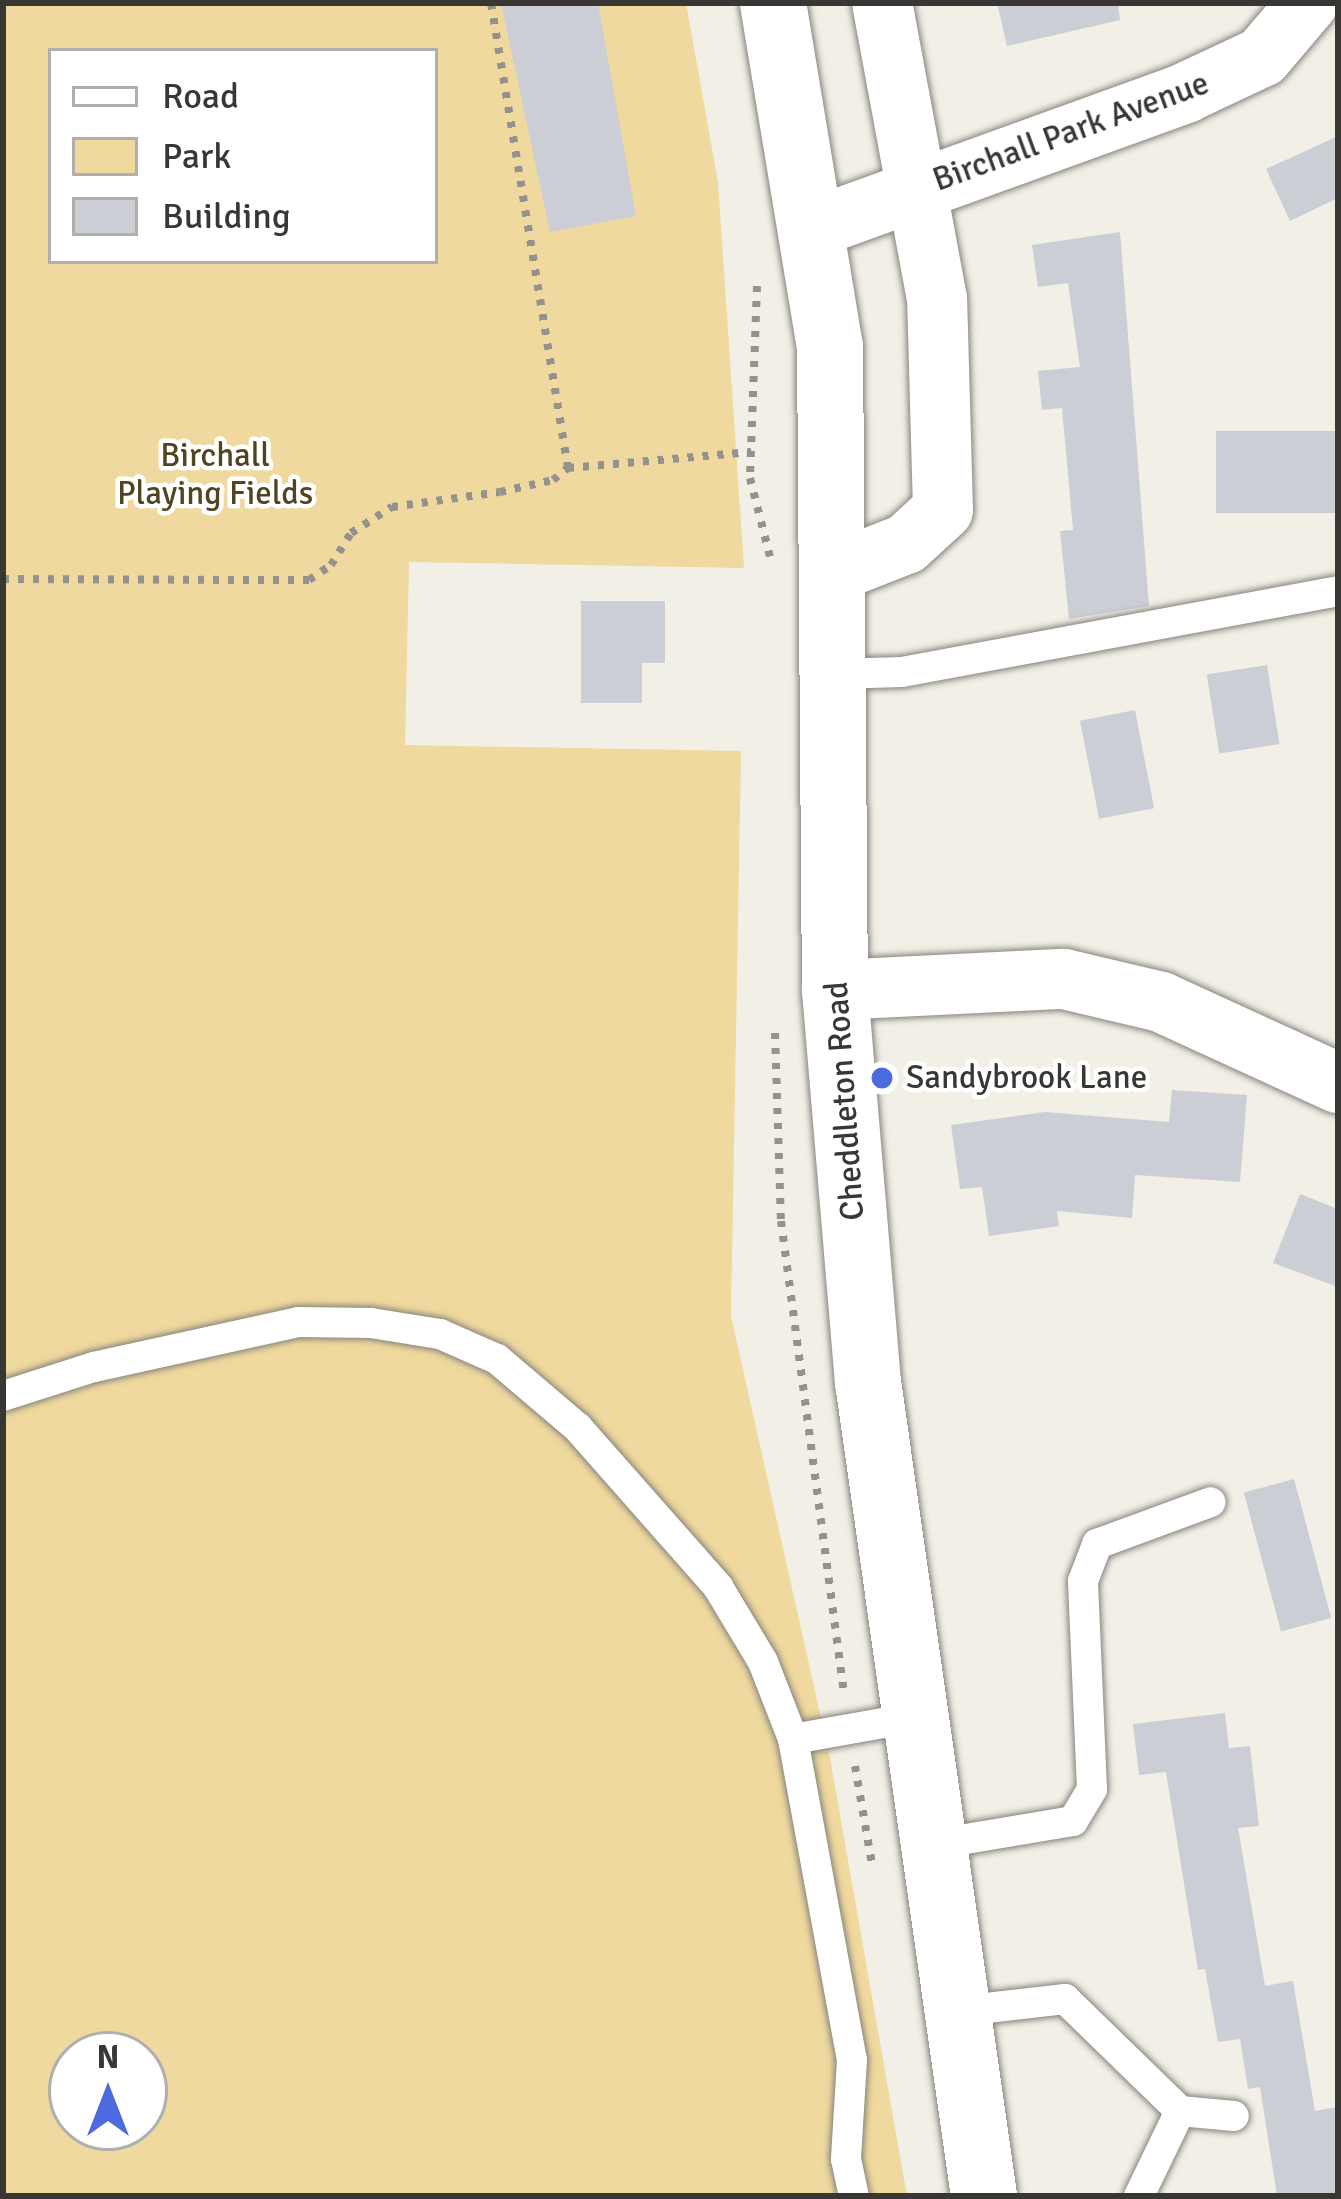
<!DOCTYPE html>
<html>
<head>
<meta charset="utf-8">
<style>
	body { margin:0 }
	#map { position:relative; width:1341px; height:2199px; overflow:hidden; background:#f2efe7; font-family:Signika,sans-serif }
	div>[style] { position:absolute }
	.green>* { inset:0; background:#f0d99e }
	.building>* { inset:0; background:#cbced5; transform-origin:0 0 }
	.path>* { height:8px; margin-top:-4px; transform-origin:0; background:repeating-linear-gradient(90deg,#94928d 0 6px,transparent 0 15px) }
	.roads { filter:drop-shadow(0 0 3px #88857e) drop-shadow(0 0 3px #88857e) }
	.service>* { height:30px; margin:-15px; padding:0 15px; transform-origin:15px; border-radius:15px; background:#fff }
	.minor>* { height:60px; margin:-30px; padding:0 30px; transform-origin:30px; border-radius:30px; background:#fff }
	.trunk>* { height:66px; margin:-33px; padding:0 33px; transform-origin:33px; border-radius:33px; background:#fff }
	.dots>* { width:33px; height:33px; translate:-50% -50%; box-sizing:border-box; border:6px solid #fff; border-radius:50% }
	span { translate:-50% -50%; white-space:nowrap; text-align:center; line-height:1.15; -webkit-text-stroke:9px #fff; paint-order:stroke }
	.street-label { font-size:33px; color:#383734 }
	.park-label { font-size:33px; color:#514420 }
	.poi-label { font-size:33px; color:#383734 }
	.left { translate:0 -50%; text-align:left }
	.frame { position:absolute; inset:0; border:6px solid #383734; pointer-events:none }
	.legend { position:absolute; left:48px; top:48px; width:390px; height:216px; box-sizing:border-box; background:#fff; border:3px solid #afafae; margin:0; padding:15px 21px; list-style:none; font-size:36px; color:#383734 }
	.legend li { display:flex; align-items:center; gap:24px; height:60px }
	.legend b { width:60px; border:3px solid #afafae }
	.north { position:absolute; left:48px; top:2031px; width:120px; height:120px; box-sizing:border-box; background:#fff; border:3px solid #afafae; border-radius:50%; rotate:0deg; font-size:33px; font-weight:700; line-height:48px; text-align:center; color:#383734 }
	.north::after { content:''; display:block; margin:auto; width:42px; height:54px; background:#4b6bde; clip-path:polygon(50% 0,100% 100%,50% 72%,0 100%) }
</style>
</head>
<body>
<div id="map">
	<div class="green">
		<div style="clip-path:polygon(evenodd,3px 3px,686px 3px,718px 182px,744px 568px,409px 562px,405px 745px,741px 751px,731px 1316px,830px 1758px,907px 2196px,3px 2196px,3px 3px,51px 51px,435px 51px,435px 261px,51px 261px,51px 51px,3px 3px,72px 2055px,144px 2055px,144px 2127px,72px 2127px,72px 2055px)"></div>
	</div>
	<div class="building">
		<div style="clip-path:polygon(501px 3px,598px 3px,636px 216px,550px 232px)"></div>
		<div style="clip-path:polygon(997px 3px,1118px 3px,1120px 20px,1007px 46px)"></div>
		<div style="clip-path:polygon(1338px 136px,1338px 198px,1290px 221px,1266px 169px)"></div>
		<div style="clip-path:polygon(1120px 232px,1149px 606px,1069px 619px,1060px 531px,1073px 530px,1062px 408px,1042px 410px,1038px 371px,1080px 367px,1068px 283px,1038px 287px,1032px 245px)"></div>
		<div style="left:1338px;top:431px;width:82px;height:122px;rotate:90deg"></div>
		<div style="clip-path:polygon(581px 601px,665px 601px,665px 663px,642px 663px,642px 703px,581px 703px)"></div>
		<div style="left:1267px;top:665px;width:80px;height:61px;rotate:81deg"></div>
		<div style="left:1135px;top:710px;width:100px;height:56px;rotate:79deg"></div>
		<div style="clip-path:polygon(1172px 1090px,1247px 1095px,1240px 1182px,1135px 1175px,1132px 1218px,1057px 1211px,1059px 1226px,989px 1236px,982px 1187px,960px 1189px,951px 1125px,1045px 1112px,1169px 1122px)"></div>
		<div style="clip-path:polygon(1300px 1194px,1338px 1209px,1338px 1287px,1273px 1263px)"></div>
		<div style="left:1294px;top:1479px;width:144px;height:52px;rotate:75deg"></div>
		<div style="clip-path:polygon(1225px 1713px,1229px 1748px,1250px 1746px,1259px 1826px,1238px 1828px,1265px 1986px,1293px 1981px,1315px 2111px,1338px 2107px,1338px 2196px,1277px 2196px,1260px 2087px,1248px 2089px,1240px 2039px,1218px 2042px,1205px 1969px,1198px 1970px,1166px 1772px,1139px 1775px,1133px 1724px)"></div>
	</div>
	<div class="path">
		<div style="left:757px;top:286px;width:192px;rotate:92.1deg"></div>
		<div style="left:750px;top:478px;width:81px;rotate:75.8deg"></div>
		<div style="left:568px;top:468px;width:184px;rotate:-5deg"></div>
		<div style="left:3px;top:579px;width:306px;rotate:0.2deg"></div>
		<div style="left:309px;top:580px;width:27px;rotate:-34deg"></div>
		<div style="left:331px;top:565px;width:38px;rotate:-58deg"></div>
		<div style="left:351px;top:533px;width:49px;rotate:-32.4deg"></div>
		<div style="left:392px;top:507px;width:109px;rotate:-7.9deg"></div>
		<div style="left:500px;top:492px;width:54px;rotate:-12.8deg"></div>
		<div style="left:553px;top:480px;width:19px;rotate:-39deg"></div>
		<div style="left:568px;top:468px;width:471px;rotate:-99.4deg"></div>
		<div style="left:775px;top:1033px;width:188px;rotate:88.2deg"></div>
		<div style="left:781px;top:1221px;width:475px;rotate:82.4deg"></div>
		<div style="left:855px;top:1766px;width:99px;rotate:80.2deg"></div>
	</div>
	<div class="roads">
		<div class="service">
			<div style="left:836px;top:674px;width:66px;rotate:-1.7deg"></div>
			<div style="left:902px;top:672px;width:443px;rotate:-10.5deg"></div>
			<div style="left:3px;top:1396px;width:96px;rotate:-17.7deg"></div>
			<div style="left:94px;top:1367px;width:210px;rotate:-12.4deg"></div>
			<div style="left:299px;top:1322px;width:72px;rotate:0.8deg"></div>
			<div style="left:371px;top:1323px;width:70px;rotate:9.1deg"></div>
			<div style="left:440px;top:1334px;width:62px;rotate:23.7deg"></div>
			<div style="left:497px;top:1359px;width:106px;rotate:40.4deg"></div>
			<div style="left:578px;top:1428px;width:212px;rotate:48.6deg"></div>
			<div style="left:718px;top:1587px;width:87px;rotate:59deg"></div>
			<div style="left:763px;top:1662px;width:83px;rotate:68.7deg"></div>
			<div style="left:793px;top:1739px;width:326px;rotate:79.6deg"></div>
			<div style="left:852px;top:2060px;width:99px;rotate:93.5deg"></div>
			<div style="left:846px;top:2159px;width:38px;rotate:78deg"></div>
			<div style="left:793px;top:1739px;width:125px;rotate:-10.1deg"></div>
			<div style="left:936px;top:1844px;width:139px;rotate:-9.5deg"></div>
			<div style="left:1073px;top:1821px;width:37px;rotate:-59deg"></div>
			<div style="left:1092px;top:1789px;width:208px;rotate:-92.5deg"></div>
			<div style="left:1083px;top:1581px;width:40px;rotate:-69deg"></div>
			<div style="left:1097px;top:1544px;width:121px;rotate:-20.2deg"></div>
			<div style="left:960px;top:2011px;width:106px;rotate:-6.5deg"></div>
			<div style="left:1065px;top:1999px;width:161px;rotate:44.2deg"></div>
			<div style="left:1180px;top:2111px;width:54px;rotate:5.3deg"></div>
			<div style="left:1139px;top:2196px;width:94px;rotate:-64.2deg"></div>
		</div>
		<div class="minor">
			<div style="left:813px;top:228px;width:396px;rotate:-19.9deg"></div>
			<div style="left:1185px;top:93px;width:85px;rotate:-25.1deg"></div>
			<div style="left:1262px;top:57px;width:71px;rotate:-49.6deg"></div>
			<div style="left:834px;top:572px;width:77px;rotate:-21.3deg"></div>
			<div style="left:906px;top:544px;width:50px;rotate:-42.6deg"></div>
			<div style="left:943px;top:510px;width:211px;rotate:-91.6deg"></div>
			<div style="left:937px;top:299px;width:301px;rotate:-100.5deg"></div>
			<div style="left:835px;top:990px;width:229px;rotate:-2.8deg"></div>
			<div style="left:1064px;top:979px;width:100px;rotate:13.3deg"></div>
			<div style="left:1161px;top:1002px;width:195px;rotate:24.6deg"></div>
		</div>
		<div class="trunk">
			<div style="left:773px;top:3px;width:348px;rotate:80.6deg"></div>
			<div style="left:830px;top:346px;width:644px;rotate:89.56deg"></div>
			<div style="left:835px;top:990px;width:393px;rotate:85.2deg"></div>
			<div style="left:868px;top:1382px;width:822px;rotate:81.89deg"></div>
		</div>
	</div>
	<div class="dots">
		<div style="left:882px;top:1078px;background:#4b6bde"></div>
	</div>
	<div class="street-label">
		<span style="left:1071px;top:132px;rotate:-20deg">Birchall Park Avenue</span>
		<span style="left:845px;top:1101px;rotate:-94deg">Cheddleton Road</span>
	</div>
	<div class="park-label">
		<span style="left:215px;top:475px">Birchall<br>Playing Fields</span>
	</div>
	<div class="poi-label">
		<span class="left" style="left:906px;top:1078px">Sandybrook Lane</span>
	</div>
	<div class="frame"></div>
	<ul class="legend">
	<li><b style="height:15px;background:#fff"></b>Road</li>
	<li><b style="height:33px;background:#f0d99e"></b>Park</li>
	<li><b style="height:33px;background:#cbced5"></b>Building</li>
	</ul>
	<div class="north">N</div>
</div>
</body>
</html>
